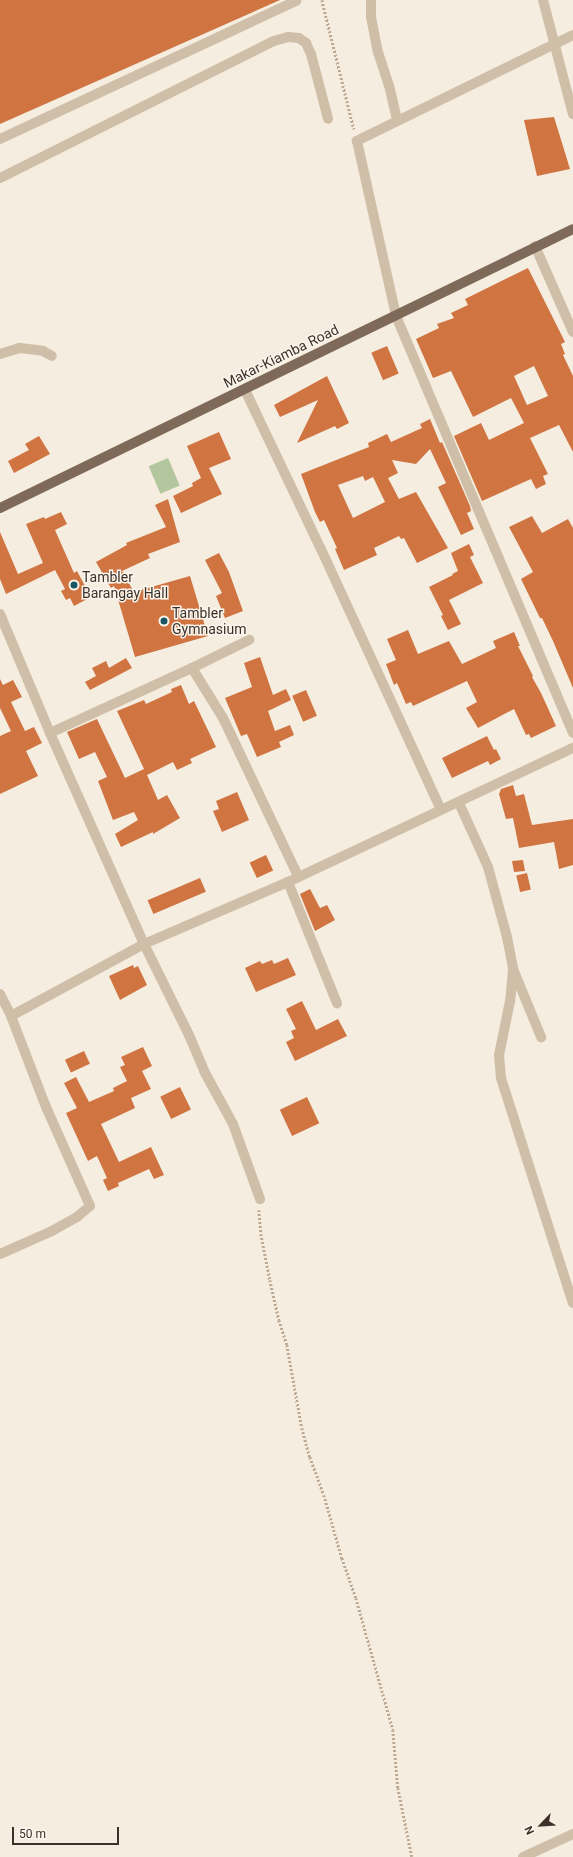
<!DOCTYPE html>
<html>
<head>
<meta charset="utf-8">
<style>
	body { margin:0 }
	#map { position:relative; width:573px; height:1857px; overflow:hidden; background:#f5eddf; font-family:Roboto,sans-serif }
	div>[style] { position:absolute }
	.green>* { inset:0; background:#b4c69d; transform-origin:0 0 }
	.building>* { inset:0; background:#d07442; transform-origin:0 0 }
	.path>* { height:2.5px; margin-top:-1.25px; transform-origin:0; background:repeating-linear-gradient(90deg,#bba993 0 2px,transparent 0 4px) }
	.minor>* { height:10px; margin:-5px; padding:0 5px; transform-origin:5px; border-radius:5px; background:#cfbfa9 }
	.major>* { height:10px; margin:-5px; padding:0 5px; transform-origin:5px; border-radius:5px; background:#7f6a59 }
	.dots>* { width:11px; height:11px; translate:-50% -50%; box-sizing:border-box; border:2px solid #fcf6ed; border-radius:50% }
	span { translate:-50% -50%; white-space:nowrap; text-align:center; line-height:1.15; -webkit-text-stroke:3px #fcf6ed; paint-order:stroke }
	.street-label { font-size:14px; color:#3c312a }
	.poi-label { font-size:14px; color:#3c312a }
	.left { translate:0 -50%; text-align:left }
	.north { position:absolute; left:521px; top:1805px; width:40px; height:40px; -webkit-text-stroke:3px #fcf6ed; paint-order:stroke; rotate:245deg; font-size:11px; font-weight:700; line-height:16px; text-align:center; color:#3c312a }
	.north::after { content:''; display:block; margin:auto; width:14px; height:18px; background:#3c312a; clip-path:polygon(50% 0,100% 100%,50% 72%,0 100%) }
	.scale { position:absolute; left:12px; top:1827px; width:107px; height:18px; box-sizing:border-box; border:2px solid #3c312a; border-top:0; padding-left:5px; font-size:12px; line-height:14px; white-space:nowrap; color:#3c312a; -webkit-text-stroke:3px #fcf6ed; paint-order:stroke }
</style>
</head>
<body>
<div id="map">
	<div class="green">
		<div style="left:168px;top:458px;width:30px;height:21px;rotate:67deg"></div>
	</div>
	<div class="building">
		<div style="clip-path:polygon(0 0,280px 0,0 124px)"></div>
		<div style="clip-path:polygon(554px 117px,570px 169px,537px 176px,524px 120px)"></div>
		<div style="clip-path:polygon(evenodd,528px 268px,565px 342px,561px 344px,565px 354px,563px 355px,573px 376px,573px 452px,559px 425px,530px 438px,548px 474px,543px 476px,546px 484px,536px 489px,531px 479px,482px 501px,454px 436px,481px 423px,489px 440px,524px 423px,511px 398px,473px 417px,451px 371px,433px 378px,416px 339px,439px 328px,437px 324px,454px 318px,451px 313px,468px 305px,465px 299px,528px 268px,534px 366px,548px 396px,527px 405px,514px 376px,534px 366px)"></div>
		<div style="left:387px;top:346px;width:30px;height:17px;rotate:67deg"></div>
		<div style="clip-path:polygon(327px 376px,349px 423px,337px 429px,335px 426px,297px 443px,318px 400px,280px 417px,274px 405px)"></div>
		<div style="clip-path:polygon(evenodd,430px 419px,440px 443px,442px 442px,470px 506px,471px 511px,467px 513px,474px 529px,461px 535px,438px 487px,446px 483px,430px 449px,416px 464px,392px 460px,398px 473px,388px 478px,399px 499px,416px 492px,448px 548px,417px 563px,404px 538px,401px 539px,399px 536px,374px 548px,377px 555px,344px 570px,335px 549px,337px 548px,324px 520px,320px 522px,315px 512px,301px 474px,369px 447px,368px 443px,387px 434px,391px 442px,422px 428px,420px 424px,430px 419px,363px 476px,365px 481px,373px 477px,385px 502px,353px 518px,338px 485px,363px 476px)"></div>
		<div style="clip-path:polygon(219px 432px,231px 459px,209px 468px,222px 494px,181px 513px,173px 496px,193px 486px,192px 483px,201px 478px,187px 446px)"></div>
		<div style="clip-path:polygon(39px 436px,50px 454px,14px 473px,8px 461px,29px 450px,25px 444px)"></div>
		<div style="clip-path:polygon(168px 499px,180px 542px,148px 554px,150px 558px,122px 571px,134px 592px,190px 576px,208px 636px,135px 657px,114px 586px,111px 588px,96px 562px,127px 545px,126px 543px,166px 527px,155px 505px)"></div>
		<div style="clip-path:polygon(61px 512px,67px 524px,55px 530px,74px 573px,77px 571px,91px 597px,74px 606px,70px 598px,66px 600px,61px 591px,65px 589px,55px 570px,6px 594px,0 579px,0 532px,18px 574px,43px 563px,26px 524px,44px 517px,45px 519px)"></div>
		<div style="clip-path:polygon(532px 516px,542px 533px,568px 519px,573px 528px,573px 688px,553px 641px,542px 618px,540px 618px,521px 579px,533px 572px,509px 527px)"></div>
		<div style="clip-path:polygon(469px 544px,474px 555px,470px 557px,483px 583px,449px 600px,461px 624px,448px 630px,441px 616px,443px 615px,429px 587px,453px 575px,452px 574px,458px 571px,451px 553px)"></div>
		<div style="clip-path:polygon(219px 553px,229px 572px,243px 611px,225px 618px,216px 596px,222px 593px,205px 560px)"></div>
		<div style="clip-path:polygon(408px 630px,418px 654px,449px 641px,462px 664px,496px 648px,493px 641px,514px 632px,520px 646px,518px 646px,533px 676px,532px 677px,541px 693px,556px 726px,531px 738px,529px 734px,526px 735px,514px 709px,478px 728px,466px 708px,477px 702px,467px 681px,413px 706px,411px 702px,406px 704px,397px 683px,394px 685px,386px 664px,396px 660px,387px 639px)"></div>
		<div style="clip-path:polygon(260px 657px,273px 695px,286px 689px,291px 700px,268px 711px,275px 731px,290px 725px,294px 735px,279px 742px,281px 747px,257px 757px,247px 734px,241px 736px,225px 698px,252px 687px,244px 663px)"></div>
		<div style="clip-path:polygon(126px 658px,132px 668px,90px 690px,85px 682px,96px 676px,92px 668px,106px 661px,109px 668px)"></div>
		<div style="clip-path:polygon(0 679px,3px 685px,13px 680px,22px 697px,11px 702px,25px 731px,34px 727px,42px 743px,26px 751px,38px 776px,0 794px,0 736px,11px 731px,0 708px)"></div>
		<div style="clip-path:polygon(181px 685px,189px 704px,194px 701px,216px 747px,190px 759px,192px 763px,177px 770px,173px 762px,147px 775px,158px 800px,167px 795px,180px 818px,153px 834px,153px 832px,121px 847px,115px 834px,138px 820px,134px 812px,113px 820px,98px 781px,107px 777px,95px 752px,79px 759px,67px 732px,97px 719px,125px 778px,144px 769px,117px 711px,144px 700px,146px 704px,172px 692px,171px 689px)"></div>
		<div style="left:306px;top:690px;width:28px;height:15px;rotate:67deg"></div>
		<div style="clip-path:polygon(487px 736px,494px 750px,496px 749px,501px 759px,490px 765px,488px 761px,452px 778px,442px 758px)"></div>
		<div style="clip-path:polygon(513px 785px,516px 796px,524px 794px,532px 825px,573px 819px,573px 865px,559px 869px,554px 842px,519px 848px,513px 818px,506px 819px,499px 794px,501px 789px)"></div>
		<div style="clip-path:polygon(237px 792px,249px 820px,222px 832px,213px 811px,219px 809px,216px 801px)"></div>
		<div style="left:266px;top:855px;width:17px;height:18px;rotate:65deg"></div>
		<div style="clip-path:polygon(523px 860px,525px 871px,514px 872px,512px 861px)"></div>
		<div style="left:527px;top:873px;width:17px;height:11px;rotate:77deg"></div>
		<div style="left:200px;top:878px;width:15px;height:57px;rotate:67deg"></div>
		<div style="clip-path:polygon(310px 889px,320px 908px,327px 905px,335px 920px,315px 931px,300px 894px)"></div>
		<div style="clip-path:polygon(288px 958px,296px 975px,256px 992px,245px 968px,260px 961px,262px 964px,272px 960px,274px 964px)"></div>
		<div style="clip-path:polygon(133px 965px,134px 968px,138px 966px,147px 985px,120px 1000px,109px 976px)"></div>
		<div style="clip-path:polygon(302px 1001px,316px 1030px,338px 1019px,347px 1036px,295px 1061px,286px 1042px,294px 1038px,291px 1031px,296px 1029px,286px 1009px)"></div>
		<div style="clip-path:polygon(143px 1047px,152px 1066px,142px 1071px,151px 1089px,131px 1098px,135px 1108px,101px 1124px,119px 1162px,151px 1147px,164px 1175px,154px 1179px,149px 1169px,118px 1183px,119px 1186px,108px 1191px,103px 1180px,107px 1178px,97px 1156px,88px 1161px,66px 1113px,77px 1108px,64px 1083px,76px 1077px,89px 1102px,114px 1091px,113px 1088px,127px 1081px,120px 1067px,125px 1065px,121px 1057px)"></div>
		<div style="left:84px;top:1051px;width:14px;height:21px;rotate:65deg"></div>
		<div style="left:180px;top:1087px;width:25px;height:22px;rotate:64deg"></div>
		<div style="left:307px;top:1097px;width:29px;height:30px;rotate:65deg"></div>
	</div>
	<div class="path">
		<div style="left:322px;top:0;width:133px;rotate:76.1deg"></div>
		<div style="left:259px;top:1210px;width:24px;rotate:85deg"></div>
		<div style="left:261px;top:1234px;width:47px;rotate:78.9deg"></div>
		<div style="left:270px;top:1280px;width:41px;rotate:77.3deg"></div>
		<div style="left:279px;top:1320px;width:26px;rotate:72deg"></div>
		<div style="left:287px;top:1345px;width:84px;rotate:79.8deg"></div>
		<div style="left:302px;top:1428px;width:30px;rotate:75deg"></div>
		<div style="left:310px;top:1457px;width:40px;rotate:69.8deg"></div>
		<div style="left:324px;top:1495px;width:66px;rotate:74.1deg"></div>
		<div style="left:342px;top:1558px;width:42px;rotate:70.7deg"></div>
		<div style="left:356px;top:1598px;width:137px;rotate:74.3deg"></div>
		<div style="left:393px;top:1730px;width:58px;rotate:85.1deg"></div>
		<div style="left:398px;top:1788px;width:70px;rotate:78.5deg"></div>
	</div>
	<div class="minor">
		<div style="left:371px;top:0;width:17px;rotate:90deg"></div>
		<div style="left:371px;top:17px;width:36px;rotate:79deg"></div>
		<div style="left:378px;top:52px;width:35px;rotate:72deg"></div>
		<div style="left:389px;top:85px;width:36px;rotate:77deg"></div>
		<div style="left:543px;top:0;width:118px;rotate:75.3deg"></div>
		<div style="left:573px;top:35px;width:241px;rotate:153.9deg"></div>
		<div style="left:357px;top:141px;width:179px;rotate:77.4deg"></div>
		<div style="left:396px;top:316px;width:453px;rotate:67deg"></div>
		<div style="left:0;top:139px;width:327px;rotate:-25deg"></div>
		<div style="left:0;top:178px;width:306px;rotate:-26.6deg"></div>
		<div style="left:274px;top:41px;width:15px;rotate:-16deg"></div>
		<div style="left:288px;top:37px;width:11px;rotate:5deg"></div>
		<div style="left:299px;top:38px;width:9px;rotate:36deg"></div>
		<div style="left:306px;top:43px;width:12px;rotate:66deg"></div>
		<div style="left:311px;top:54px;width:67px;rotate:75.3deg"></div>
		<div style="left:535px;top:246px;width:94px;rotate:66.2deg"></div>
		<div style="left:0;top:354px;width:21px;rotate:-17deg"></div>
		<div style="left:20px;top:348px;width:23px;rotate:7deg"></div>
		<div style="left:43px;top:351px;width:10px;rotate:29deg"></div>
		<div style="left:245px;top:390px;width:176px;rotate:64.5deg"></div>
		<div style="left:321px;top:549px;width:287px;rotate:65.3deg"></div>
		<div style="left:0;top:614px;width:129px;rotate:67.2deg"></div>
		<div style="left:50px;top:733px;width:231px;rotate:66deg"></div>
		<div style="left:144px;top:944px;width:102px;rotate:63.7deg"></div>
		<div style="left:189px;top:1035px;width:39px;rotate:67deg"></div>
		<div style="left:204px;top:1071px;width:60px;rotate:61.3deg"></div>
		<div style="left:233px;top:1124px;width:80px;rotate:70.2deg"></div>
		<div style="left:192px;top:668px;width:64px;rotate:-26.2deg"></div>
		<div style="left:50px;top:733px;width:156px;rotate:-24.6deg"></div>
		<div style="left:192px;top:668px;width:59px;rotate:58.2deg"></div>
		<div style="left:223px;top:718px;width:175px;rotate:64.6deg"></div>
		<div style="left:459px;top:803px;width:70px;rotate:65.6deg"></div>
		<div style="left:488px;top:867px;width:73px;rotate:74.8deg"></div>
		<div style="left:507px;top:937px;width:33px;rotate:79deg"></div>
		<div style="left:513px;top:969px;width:74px;rotate:67.6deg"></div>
		<div style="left:288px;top:882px;width:131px;rotate:68deg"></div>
		<div style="left:513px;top:969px;width:32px;rotate:95deg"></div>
		<div style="left:510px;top:1001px;width:55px;rotate:101.5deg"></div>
		<div style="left:499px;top:1055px;width:23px;rotate:85deg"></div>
		<div style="left:501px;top:1078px;width:236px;rotate:72.3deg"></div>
		<div style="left:0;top:994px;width:25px;rotate:63deg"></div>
		<div style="left:11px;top:1016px;width:97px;rotate:69deg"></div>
		<div style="left:46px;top:1107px;width:108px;rotate:66deg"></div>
		<div style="left:90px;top:1206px;width:17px;rotate:140deg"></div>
		<div style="left:77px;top:1217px;width:29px;rotate:151deg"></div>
		<div style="left:52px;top:1231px;width:57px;rotate:156.1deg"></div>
		<div style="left:11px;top:1016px;width:151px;rotate:-28.4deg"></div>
		<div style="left:144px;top:944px;width:157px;rotate:-23.3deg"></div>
		<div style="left:288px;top:882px;width:315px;rotate:-25.2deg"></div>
		<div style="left:523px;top:1857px;width:55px;rotate:-24.7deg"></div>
	</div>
	<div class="major">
		<div style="left:0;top:508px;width:637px;rotate:-25.96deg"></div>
	</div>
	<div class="dots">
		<div style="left:74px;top:585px;background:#1b5662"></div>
		<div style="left:164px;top:621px;background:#1b5662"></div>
	</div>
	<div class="street-label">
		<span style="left:281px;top:356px;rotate:-26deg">Makar-Kiamba Road</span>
	</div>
	<div class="poi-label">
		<span class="left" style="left:82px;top:585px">Tambler<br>Barangay Hall</span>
		<span class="left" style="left:172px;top:621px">Tambler<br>Gymnasium</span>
	</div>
	<div class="north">N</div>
	<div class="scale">50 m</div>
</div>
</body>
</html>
